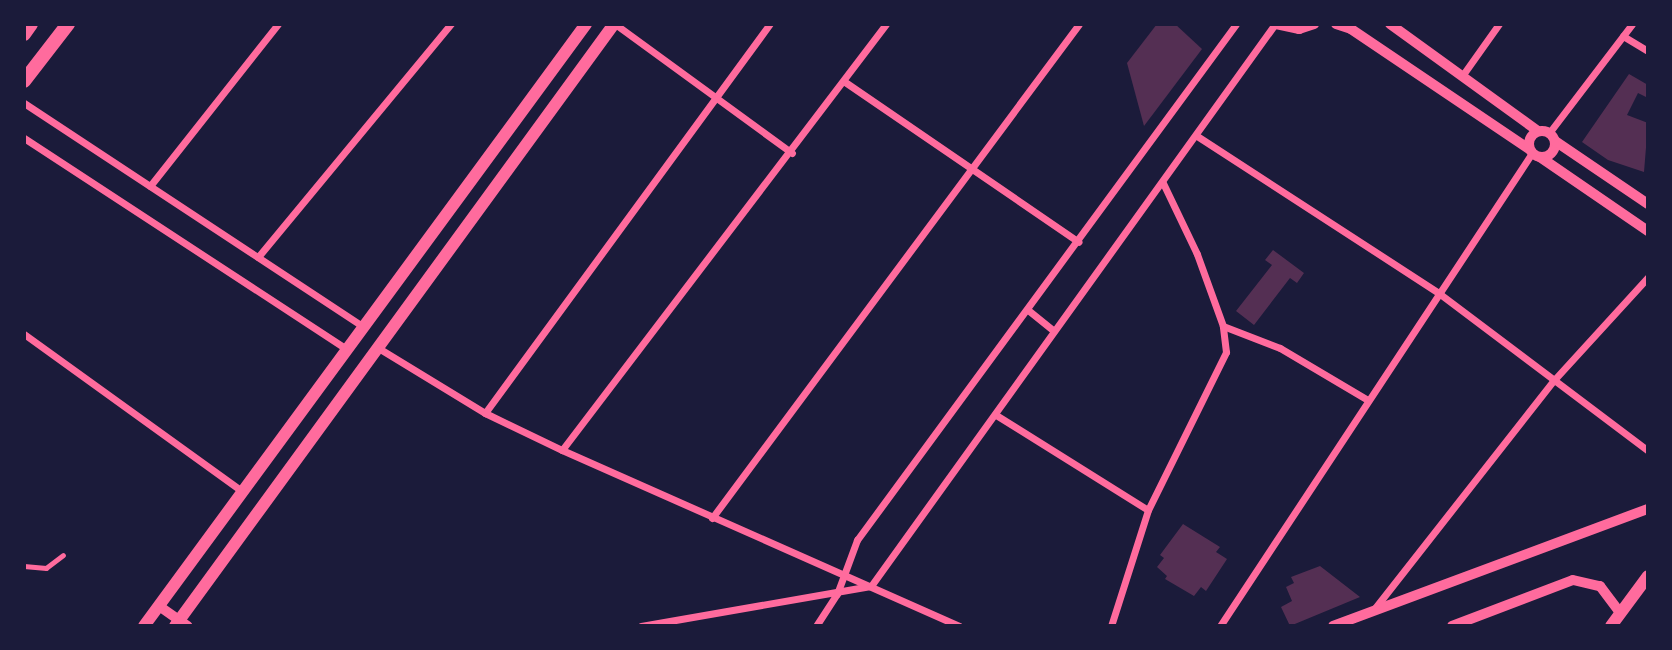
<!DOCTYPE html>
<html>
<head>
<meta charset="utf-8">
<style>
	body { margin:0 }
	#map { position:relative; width:1672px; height:650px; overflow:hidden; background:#1b1b3a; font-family:Spectral,serif }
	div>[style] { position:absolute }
	.building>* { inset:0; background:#542f53 }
	.service>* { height:4.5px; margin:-2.25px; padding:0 2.25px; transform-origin:2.25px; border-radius:2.25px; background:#ff6b9d }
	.minor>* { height:7px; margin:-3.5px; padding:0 3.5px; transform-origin:3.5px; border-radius:3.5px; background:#ff6b9d }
	.tertiary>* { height:10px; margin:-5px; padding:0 5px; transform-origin:5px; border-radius:5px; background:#ff6b9d }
	.tertiary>.ring { margin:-5px; padding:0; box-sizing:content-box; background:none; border:10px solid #ff6b9d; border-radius:50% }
	.secondary>* { height:12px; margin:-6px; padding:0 6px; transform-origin:6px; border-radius:6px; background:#ff6b9d }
	.trunk>* { height:14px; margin:-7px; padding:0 7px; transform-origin:7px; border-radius:7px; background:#ff6b9d }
	span { translate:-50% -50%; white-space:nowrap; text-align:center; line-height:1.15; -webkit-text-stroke:6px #1b1b3a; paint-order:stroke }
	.frame { position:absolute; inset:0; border:26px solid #1b1b3a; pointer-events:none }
</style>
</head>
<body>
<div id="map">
	<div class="building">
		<div style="clip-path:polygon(1157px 24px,1175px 24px,1202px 49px,1144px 126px,1127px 63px)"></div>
		<div style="clip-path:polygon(1629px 74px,1648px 85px,1648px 98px,1638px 93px,1627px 115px,1648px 123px,1644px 172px,1608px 160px,1582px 142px)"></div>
		<div style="clip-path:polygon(1273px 250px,1304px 273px,1297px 283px,1290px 278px,1254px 325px,1236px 311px,1272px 265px,1265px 260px)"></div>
		<div style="clip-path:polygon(1183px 524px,1220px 547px,1216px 552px,1227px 559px,1206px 591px,1201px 587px,1194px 596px,1165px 579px,1167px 576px,1157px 567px,1164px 558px,1160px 555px)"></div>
		<div style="clip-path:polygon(1320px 566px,1360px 597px,1290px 626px,1281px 607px,1292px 601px,1286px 587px,1294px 583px,1291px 577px)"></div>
	</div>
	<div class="service">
		<div style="left:24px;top:566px;width:22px;rotate:5deg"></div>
		<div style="left:46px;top:568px;width:21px;rotate:-37deg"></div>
	</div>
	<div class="minor">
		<div style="left:615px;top:24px;width:219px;rotate:36.1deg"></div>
		<div style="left:1623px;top:36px;width:29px;rotate:31deg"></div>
		<div style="left:1462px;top:76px;width:64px;rotate:-54.6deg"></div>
		<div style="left:845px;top:82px;width:283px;rotate:34.4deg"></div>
		<div style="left:24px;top:103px;width:404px;rotate:33.4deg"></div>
		<div style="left:1549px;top:133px;width:137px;rotate:-52.7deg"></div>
		<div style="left:1197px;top:136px;width:290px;rotate:33deg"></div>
		<div style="left:1440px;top:294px;width:261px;rotate:37deg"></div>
		<div style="left:24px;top:138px;width:384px;rotate:33.2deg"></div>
		<div style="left:150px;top:186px;width:206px;rotate:-51.7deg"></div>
		<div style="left:258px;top:257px;width:303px;rotate:-50.4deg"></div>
		<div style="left:1028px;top:310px;width:33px;rotate:39deg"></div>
		<div style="left:1223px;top:326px;width:61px;rotate:21.1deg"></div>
		<div style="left:1280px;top:348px;width:102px;rotate:30.6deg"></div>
		<div style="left:24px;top:334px;width:270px;rotate:35.8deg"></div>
		<div style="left:380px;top:349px;width:123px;rotate:31.4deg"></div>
		<div style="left:485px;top:413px;width:85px;rotate:25.7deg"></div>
		<div style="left:562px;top:450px;width:435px;rotate:23.9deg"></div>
		<div style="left:485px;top:413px;width:482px;rotate:-53.8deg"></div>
		<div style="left:996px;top:415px;width:179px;rotate:32deg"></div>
		<div style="left:562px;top:450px;width:535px;rotate:-52.74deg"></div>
		<div style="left:712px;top:518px;width:615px;rotate:-53.39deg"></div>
		<div style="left:1375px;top:608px;width:290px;rotate:-51.9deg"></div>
		<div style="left:1554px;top:380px;width:139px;rotate:-47.6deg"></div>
		<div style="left:641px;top:626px;width:233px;rotate:-9.9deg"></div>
		<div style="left:871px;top:586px;width:692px;rotate:-54.29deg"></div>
		<div style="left:816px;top:626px;width:38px;rotate:-57deg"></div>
		<div style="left:837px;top:594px;width:58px;rotate:-69.7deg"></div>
		<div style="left:857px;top:540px;width:640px;rotate:-53.7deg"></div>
		<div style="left:1111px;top:626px;width:122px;rotate:-72.3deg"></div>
		<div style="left:1148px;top:510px;width:176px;rotate:-63.7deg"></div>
		<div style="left:1226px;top:352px;width:26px;rotate:-97deg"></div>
		<div style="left:1223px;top:326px;width:77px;rotate:-109.9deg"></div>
		<div style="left:1197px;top:254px;width:79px;rotate:-115.6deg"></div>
		<div style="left:1220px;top:626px;width:567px;rotate:-56.59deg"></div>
	</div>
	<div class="tertiary">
		<div style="left:1276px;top:24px;width:24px;rotate:12deg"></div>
		<div style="left:1299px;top:29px;width:16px;rotate:-18deg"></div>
		<div style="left:1336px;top:24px;width:16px;rotate:18deg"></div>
		<div style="left:1351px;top:29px;width:215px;rotate:34deg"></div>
		<div style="left:1390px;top:24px;width:183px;rotate:35.9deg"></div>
		<div class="ring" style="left:1529px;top:131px;width:16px;height:16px"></div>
		<div style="left:1555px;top:141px;width:112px;rotate:34.1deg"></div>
		<div style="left:1540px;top:157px;width:131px;rotate:34.4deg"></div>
		<div style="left:159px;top:606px;width:35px;rotate:35deg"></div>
		<div style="left:1333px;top:626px;width:336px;rotate:-20.4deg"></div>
		<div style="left:1452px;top:626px;width:129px;rotate:-20.8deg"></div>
		<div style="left:1573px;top:580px;width:28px;rotate:13deg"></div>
		<div style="left:1600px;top:586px;width:34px;rotate:53deg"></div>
	</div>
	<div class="secondary">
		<div style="left:144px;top:626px;width:747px;rotate:-53.71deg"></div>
		<div style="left:175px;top:626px;width:745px;rotate:-53.9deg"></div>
		<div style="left:1611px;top:626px;width:62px;rotate:-53.5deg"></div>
	</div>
	<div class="trunk">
		<div style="left:24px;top:34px;width:12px;rotate:-55deg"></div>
		<div style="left:24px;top:81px;width:72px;rotate:-52.3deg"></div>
	</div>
	<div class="frame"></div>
</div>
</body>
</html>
